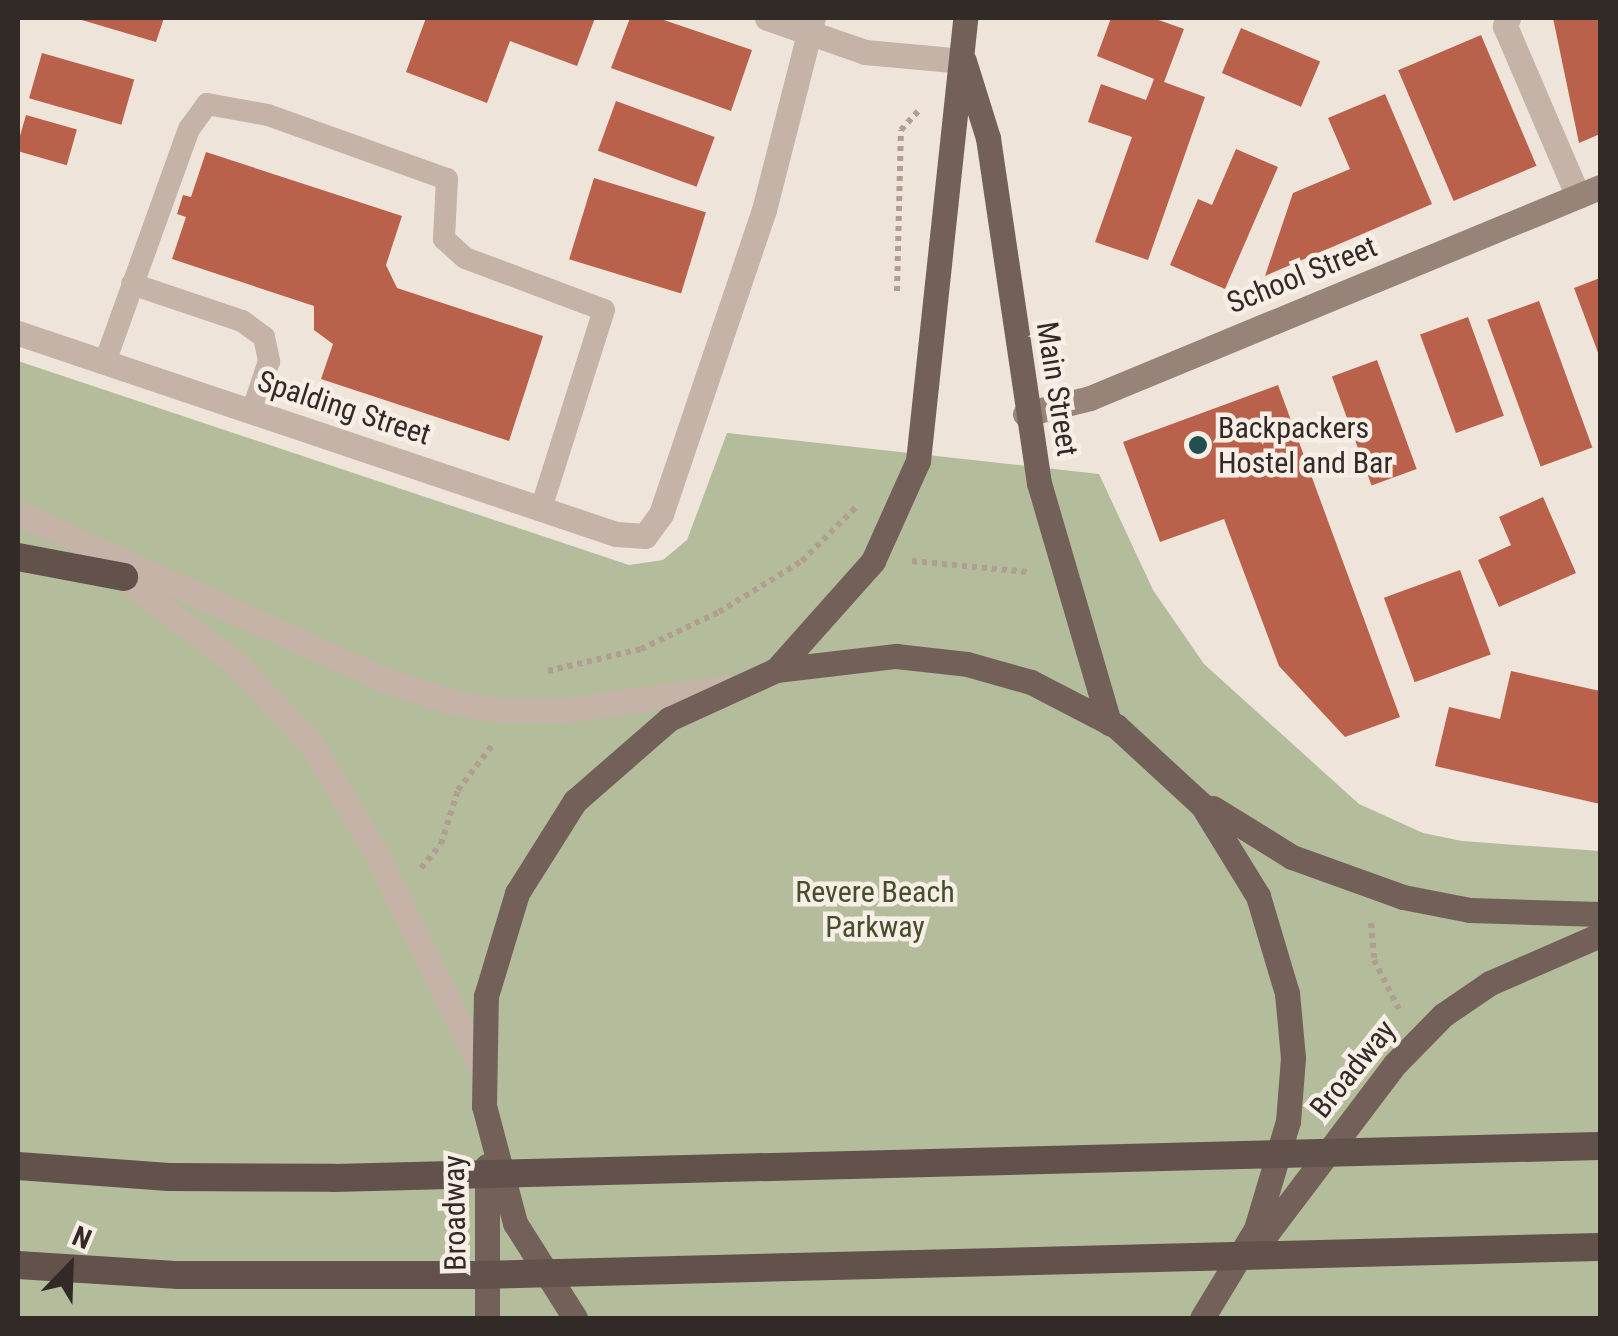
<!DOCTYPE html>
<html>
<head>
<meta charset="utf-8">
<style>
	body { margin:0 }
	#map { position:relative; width:1618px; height:1336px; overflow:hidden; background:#efe4da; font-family:"Roboto Condensed",sans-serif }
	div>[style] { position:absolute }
	.green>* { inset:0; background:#b3bc9b }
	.building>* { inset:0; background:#ba614c; transform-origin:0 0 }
	.path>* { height:6px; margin-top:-3px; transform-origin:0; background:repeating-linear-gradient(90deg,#b19d92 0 5px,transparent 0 10px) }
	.service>* { height:22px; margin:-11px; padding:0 11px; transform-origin:11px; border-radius:11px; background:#c5b3a7 }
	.minor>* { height:25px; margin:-12.5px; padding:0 12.5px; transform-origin:12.5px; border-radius:12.5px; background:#c5b3a7 }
	.secondary>* { height:25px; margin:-12.5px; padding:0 12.5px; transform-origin:12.5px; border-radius:12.5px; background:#988379 }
	.primary>* { height:25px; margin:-12.5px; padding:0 12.5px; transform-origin:12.5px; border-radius:12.5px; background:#736159 }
	.trunk>* { height:28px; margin:-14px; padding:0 14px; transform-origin:14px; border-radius:14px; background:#63524c }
	.dots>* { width:28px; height:28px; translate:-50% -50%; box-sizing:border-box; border:5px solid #f7eee5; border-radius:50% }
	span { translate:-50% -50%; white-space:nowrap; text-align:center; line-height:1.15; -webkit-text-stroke:9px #f7eee5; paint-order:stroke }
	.street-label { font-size:30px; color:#322a27 }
	.poi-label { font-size:30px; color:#322a27 }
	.left { translate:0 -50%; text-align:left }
	.park-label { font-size:30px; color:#444e2d }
	.frame { position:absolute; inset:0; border:20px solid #322a27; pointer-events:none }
	.north { position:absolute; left:20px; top:1216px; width:100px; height:100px; -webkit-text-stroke:8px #f7eee5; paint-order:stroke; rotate:23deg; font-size:28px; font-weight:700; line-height:40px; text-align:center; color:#322a27 }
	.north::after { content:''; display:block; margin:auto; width:35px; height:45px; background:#322a27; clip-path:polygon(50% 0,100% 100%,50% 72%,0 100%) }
</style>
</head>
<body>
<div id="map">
	<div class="green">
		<div style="clip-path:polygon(18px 361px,629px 565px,663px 560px,687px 540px,727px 433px,1099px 474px,1153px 590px,1204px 664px,1359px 804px,1423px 833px,1462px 841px,1600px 851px,1600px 1318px,18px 1318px)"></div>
	</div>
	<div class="building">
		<div style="clip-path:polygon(75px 18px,164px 18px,156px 42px)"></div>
		<div style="clip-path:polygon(426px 18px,595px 18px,577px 66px,510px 41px,487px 103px,406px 72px)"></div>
		<div style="clip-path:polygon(630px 18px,658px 18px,752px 50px,731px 111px,611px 68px)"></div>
		<div style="clip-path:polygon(1111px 18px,1153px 18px,1184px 29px,1164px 82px,1205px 97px,1148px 260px,1095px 242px,1132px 137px,1088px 122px,1101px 84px,1146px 100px,1154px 79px,1097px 56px)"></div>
		<div style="clip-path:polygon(1553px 18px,1600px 18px,1600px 134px,1579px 143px)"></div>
		<div style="left:1241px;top:28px;width:86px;height:49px;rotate:23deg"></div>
		<div style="left:1481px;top:35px;width:142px;height:90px;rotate:67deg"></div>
		<div style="left:42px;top:53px;width:96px;height:47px;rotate:16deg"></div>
		<div style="clip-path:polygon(1385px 94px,1432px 204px,1265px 276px,1293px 193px,1350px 169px,1328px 118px)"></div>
		<div style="left:616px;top:101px;width:105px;height:53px;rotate:20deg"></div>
		<div style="left:26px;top:115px;width:53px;height:37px;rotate:16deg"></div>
		<div style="clip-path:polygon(1236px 149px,1278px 167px,1225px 289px,1170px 265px,1198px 199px,1212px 205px)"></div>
		<div style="clip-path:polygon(206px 152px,402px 216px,386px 265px,397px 288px,543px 336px,509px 441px,321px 379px,333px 344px,314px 330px,314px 306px,172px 259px,186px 217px,177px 214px,183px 195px,191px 197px)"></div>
		<div style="left:594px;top:178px;width:117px;height:85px;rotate:17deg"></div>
		<div style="clip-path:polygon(1600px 278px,1600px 358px,1574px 288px)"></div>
		<div style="left:1539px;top:301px;width:156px;height:55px;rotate:70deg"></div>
		<div style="left:1468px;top:317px;width:105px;height:51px;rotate:70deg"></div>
		<div style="left:1377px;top:360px;width:116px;height:48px;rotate:70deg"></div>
		<div style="clip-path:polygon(1278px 385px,1400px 717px,1345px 737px,1279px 666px,1224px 519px,1160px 542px,1123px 442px)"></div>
		<div style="clip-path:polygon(1543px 497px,1576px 573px,1499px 607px,1478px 560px,1511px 545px,1499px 517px)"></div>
		<div style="left:1460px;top:570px;width:90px;height:81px;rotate:70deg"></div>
		<div style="clip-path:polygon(1511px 671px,1600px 691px,1600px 804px,1435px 766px,1449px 707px,1500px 719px)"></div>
	</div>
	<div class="path">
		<div style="left:897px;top:291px;width:161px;rotate:-88.6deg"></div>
		<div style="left:901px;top:130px;width:27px;rotate:-48deg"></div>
		<div style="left:912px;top:561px;width:118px;rotate:5.4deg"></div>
		<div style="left:548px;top:671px;width:96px;rotate:-13.3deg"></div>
		<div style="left:641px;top:649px;width:86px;rotate:-25.4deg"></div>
		<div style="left:719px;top:612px;width:97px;rotate:-31.6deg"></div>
		<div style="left:802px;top:561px;width:78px;rotate:-45deg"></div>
		<div style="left:421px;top:868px;width:31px;rotate:-50deg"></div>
		<div style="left:441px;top:844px;width:57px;rotate:-72.5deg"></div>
		<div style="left:458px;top:790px;width:59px;rotate:-52.5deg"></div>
		<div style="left:1371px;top:923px;width:37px;rotate:85deg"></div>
		<div style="left:1374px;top:960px;width:55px;rotate:63deg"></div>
	</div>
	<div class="service">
		<div style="left:132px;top:284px;width:116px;rotate:18.6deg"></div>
		<div style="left:242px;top:321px;width:27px;rotate:36deg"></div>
		<div style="left:264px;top:337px;width:25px;rotate:78deg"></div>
		<div style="left:269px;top:361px;width:54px;rotate:108.4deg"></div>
		<div style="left:105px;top:362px;width:248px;rotate:-70.2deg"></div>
		<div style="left:189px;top:129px;width:31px;rotate:-54deg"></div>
		<div style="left:207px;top:104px;width:62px;rotate:10.2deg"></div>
		<div style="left:268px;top:115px;width:190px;rotate:19.7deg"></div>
		<div style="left:447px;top:179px;width:60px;rotate:92.9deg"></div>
		<div style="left:444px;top:239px;width:28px;rotate:42deg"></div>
		<div style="left:465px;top:258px;width:148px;rotate:20.5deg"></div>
		<div style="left:604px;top:310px;width:209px;rotate:107.6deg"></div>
	</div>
	<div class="minor">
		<div style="left:767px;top:18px;width:104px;rotate:19.1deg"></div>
		<div style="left:865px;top:52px;width:99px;rotate:5.2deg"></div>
		<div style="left:1508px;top:18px;width:9px;rotate:111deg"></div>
		<div style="left:1505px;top:26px;width:185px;rotate:66.8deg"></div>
		<div style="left:18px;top:333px;width:631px;rotate:18.58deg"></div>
		<div style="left:616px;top:534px;width:29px;rotate:4deg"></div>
		<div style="left:645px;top:536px;width:27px;rotate:-54deg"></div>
		<div style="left:661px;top:514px;width:321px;rotate:-71.3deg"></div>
		<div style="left:764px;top:210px;width:198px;rotate:-75.7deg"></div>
		<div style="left:18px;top:513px;width:405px;rotate:24.5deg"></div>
		<div style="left:387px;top:681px;width:69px;rotate:17.7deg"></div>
		<div style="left:453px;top:702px;width:45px;rotate:10.3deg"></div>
		<div style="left:497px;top:710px;width:68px"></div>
		<div style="left:565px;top:710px;width:166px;rotate:-8deg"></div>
		<div style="left:112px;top:569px;width:160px;rotate:37.4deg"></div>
		<div style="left:239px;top:666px;width:108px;rotate:47.3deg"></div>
		<div style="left:312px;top:745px;width:123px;rotate:59.3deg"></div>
		<div style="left:375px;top:851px;width:242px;rotate:64deg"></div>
	</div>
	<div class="secondary">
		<div style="left:1025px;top:414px;width:67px;rotate:-13.8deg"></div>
		<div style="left:1090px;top:398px;width:552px;rotate:-22.48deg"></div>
	</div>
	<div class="primary">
		<div style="left:964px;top:61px;width:81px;rotate:72.7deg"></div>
		<div style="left:988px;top:138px;width:349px;rotate:81.6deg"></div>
		<div style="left:1039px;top:483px;width:250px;rotate:73.7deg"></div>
		<div style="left:776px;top:670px;width:146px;rotate:-48.3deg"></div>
		<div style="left:873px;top:561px;width:110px;rotate:-65.8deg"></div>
		<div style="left:918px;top:461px;width:445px;rotate:-83.9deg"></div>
		<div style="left:1213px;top:808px;width:93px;rotate:31.8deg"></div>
		<div style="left:1292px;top:857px;width:118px;rotate:19.8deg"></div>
		<div style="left:1403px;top:897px;width:68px;rotate:11deg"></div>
		<div style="left:1470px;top:910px;width:130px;rotate:1.8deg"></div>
		<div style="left:1264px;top:1237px;width:217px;rotate:-52.9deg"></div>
		<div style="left:1395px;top:1064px;width:69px;rotate:-45.6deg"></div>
		<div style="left:1443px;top:1015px;width:57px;rotate:-34.2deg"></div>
		<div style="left:1490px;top:983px;width:120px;rotate:-23.6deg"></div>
		<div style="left:487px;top:1318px;width:152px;rotate:-90deg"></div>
		<div style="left:575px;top:1318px;width:112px;rotate:-122.3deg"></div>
		<div style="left:515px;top:1223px;width:121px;rotate:-104.8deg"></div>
		<div style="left:484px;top:1106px;width:110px;rotate:-89deg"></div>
		<div style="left:486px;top:996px;width:108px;rotate:-73.2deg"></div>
		<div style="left:517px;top:893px;width:109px;rotate:-57.8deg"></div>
		<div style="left:575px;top:801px;width:125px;rotate:-41.1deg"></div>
		<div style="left:669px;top:719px;width:118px;rotate:-24.6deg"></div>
		<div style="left:776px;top:670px;width:121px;rotate:-6.7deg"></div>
		<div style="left:896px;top:656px;width:71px;rotate:6.4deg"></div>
		<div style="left:967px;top:664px;width:66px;rotate:15.7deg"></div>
		<div style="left:1031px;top:682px;width:96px;rotate:27.4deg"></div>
		<div style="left:1116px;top:726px;width:117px;rotate:42.6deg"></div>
		<div style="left:1202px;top:805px;width:107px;rotate:58.4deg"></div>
		<div style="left:1258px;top:896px;width:101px;rotate:73.4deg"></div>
		<div style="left:1287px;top:993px;width:65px;rotate:84.7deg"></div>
		<div style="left:1293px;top:1058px;width:63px;rotate:94.5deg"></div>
		<div style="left:1288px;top:1121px;width:113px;rotate:106.5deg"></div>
		<div style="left:1256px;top:1229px;width:104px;rotate:121.2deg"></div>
	</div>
	<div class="trunk">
		<div style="left:18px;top:557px;width:108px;rotate:10.7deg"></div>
		<div style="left:18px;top:1166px;width:151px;rotate:4.2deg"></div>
		<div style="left:169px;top:1177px;width:165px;rotate:0.3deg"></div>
		<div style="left:334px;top:1178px;width:1266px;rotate:-1.45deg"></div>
		<div style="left:18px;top:1265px;width:161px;rotate:3.6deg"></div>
		<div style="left:179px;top:1275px;width:297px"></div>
		<div style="left:476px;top:1275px;width:1124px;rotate:-1.43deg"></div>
	</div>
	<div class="dots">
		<div style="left:1198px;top:445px;background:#214f50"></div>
	</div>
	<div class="street-label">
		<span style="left:1302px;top:275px;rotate:-22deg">School Street</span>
		<span style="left:1057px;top:389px;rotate:81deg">Main Street</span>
		<span style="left:344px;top:408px;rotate:18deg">Spalding Street</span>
		<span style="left:1353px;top:1069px;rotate:-51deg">Broadway</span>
		<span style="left:455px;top:1213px;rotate:-91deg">Broadway</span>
	</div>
	<div class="poi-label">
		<span class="left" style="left:1218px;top:445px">Backpackers<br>Hostel and Bar</span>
	</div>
	<div class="park-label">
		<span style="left:875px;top:909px">Revere Beach<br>Parkway</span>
	</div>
	<div class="frame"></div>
	<div class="north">N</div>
</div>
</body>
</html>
